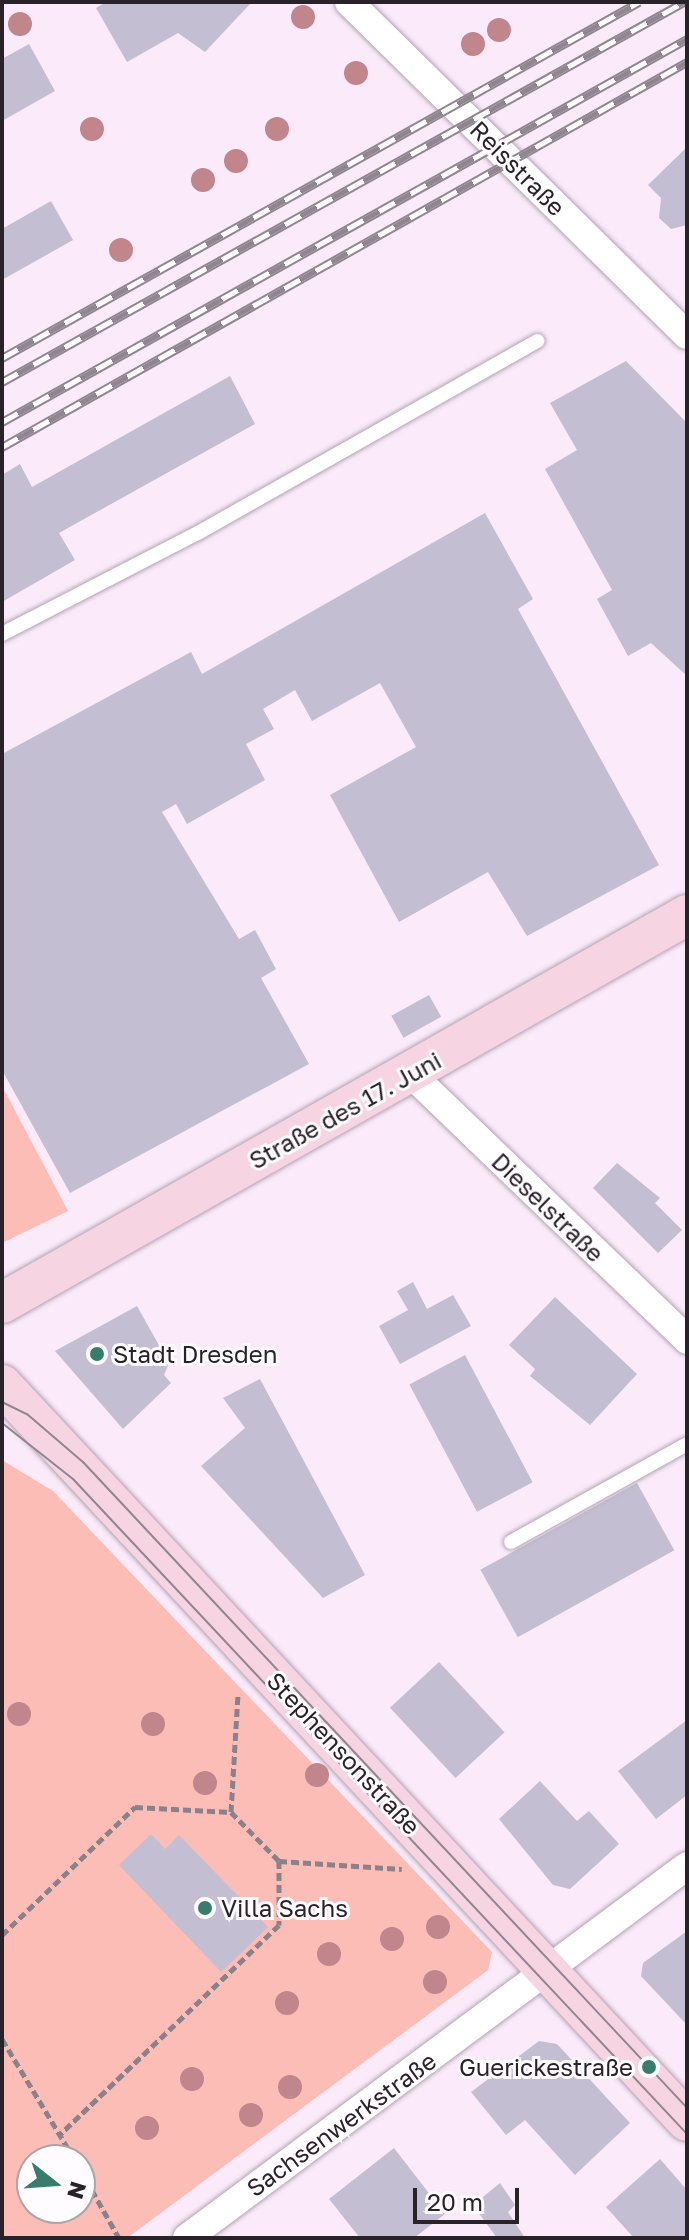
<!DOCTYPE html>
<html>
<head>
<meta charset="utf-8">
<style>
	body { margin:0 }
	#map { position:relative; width:689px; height:2240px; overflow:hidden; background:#faeafa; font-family:"Golos Text",sans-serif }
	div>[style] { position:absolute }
	.green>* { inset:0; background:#fcbdb7 }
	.building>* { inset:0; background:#c3bed1; transform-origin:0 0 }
	.path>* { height:5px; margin-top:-2.5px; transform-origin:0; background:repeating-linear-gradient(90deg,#8b818b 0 8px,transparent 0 12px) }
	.roads { filter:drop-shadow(0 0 2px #b2a3b2) drop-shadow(0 0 2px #b2a3b2) }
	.lane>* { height:14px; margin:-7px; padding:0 7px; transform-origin:7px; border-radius:7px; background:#fff }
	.street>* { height:28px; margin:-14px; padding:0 14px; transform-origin:14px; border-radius:14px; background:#fff }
	.secondary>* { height:40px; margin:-20px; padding:0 20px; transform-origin:20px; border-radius:20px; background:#f6d4e2 }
	.tram>* { height:2px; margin:-1px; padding:0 1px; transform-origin:1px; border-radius:1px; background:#908590 }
	.rail>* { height:9px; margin-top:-4.5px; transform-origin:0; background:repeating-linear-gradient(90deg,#fffcff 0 18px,#908590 0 36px); box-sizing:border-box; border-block:2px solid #908590 }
	.trees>* { width:24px; height:24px; margin:-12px; border-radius:50%; background:#c0868b }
	.dots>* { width:22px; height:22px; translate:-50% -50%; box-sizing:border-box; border:4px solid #fffcff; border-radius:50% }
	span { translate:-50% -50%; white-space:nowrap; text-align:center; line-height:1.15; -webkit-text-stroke:6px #fffcff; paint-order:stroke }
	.street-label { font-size:24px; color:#292329 }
	.poi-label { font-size:24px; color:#292329 }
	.left { translate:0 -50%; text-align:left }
	.right { translate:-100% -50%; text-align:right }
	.frame { position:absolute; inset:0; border:4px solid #292329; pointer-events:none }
	.north { position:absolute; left:16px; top:2144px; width:80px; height:80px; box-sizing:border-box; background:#fffcff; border:2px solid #a9a5a9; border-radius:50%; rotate:107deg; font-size:22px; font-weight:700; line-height:32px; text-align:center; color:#292329 }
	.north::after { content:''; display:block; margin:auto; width:28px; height:36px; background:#387c6e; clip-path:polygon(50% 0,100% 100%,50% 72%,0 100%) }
	.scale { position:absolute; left:413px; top:2188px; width:106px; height:36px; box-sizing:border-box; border:4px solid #292329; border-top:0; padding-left:10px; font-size:24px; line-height:28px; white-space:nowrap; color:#292329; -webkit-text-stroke:6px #fffcff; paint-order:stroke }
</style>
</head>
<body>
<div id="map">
	<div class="green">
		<div style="clip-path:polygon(2px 1086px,68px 1211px,2px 1243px)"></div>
		<div style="clip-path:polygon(evenodd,2px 1460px,53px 1491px,492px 1952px,488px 1970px,127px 2238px,2px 2238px,2px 1460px,32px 2160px,80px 2160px,80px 2208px,32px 2208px,32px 2160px)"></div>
	</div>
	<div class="building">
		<div style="clip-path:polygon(106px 2px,248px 2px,250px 4px,205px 52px,178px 33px,127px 62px,96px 8px)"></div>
		<div style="clip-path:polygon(29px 44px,55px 91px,2px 121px,2px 59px)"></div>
		<div style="clip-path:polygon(687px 147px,687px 225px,671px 229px,659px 218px,661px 198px,648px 185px)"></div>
		<div style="clip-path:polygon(51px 201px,73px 240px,2px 280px,2px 229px)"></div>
		<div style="clip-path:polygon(626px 361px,687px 423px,687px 676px,651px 643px,628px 656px,597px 599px,612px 590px,545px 469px,577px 450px,550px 403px)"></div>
		<div style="clip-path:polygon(230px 376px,255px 424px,59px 533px,75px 560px,2px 602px,2px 475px,20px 464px,32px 487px)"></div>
		<div style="clip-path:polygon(485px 513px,533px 599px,518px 609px,659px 865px,527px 936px,488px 872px,399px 922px,330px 795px,416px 747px,380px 683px,312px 721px,295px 690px,263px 709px,274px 729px,246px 744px,265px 780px,187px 824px,176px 804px,162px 812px,239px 939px,255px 930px,276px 969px,261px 978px,309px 1064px,70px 1193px,2px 1070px,2px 754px,191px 652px,202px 674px)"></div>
		<div style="left:429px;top:995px;width:25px;height:43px;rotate:61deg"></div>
		<div style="clip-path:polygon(617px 1163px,660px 1198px,655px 1203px,682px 1230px,658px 1253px,593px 1188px)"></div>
		<div style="clip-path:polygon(413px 1282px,427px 1309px,453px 1295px,471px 1326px,400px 1364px,379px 1326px,408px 1310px,397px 1291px)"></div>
		<div style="clip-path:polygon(555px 1297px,637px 1374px,590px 1425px,530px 1376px,535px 1369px,509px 1345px)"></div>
		<div style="clip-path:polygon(137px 1306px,169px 1363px,164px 1375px,171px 1383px,123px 1429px,55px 1351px)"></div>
		<div style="left:465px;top:1355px;width:144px;height:63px;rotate:62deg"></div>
		<div style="clip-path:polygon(260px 1379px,365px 1575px,323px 1598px,201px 1466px,245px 1428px,223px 1398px)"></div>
		<div style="left:637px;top:1483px;width:77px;height:179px;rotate:61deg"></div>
		<div style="left:439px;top:1662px;width:96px;height:67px;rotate:47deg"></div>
		<div style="clip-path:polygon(687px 1720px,687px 1795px,656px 1819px,618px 1771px)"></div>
		<div style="clip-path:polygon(540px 1781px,577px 1821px,589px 1811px,619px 1844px,570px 1889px,553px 1885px,499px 1819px)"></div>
		<div style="clip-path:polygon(151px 1834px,165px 1849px,179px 1835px,268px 1927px,221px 1972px,119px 1865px)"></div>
		<div style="clip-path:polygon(687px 1931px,687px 2025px,641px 1976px,643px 1963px)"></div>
		<div style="clip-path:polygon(539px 2041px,557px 2044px,630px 2123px,575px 2175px,525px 2120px,506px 2135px,471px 2092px)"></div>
		<div style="clip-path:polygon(394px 2148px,445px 2214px,414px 2238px,360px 2238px,329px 2199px)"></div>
		<div style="clip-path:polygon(660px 2159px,687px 2190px,687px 2238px,634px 2238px,606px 2207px)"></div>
		<div style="clip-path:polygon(500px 2183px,515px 2205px,508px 2212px,525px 2238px,497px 2238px,473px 2205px)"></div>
	</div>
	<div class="path">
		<div style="left:231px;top:1812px;width:119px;rotate:-86.6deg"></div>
		<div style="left:279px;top:1861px;width:123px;rotate:3.7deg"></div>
		<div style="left:2px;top:1935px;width:185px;rotate:-43.9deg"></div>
		<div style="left:135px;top:1807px;width:96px;rotate:3deg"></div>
		<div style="left:231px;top:1812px;width:69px;rotate:45.6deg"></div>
		<div style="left:279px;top:1861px;width:64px;rotate:90deg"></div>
		<div style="left:279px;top:1925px;width:303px;rotate:136.3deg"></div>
		<div style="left:2px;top:2039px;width:141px;rotate:58.9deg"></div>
		<div style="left:80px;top:2169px;width:79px;rotate:60.5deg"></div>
	</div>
	<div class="roads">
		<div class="lane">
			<div style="left:2px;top:634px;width:220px;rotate:-27.3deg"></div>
			<div style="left:198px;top:533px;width:390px;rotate:-29.5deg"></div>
			<div style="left:511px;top:1542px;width:201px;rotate:-29.1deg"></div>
		</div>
		<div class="street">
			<div style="left:349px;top:2px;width:474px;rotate:44.6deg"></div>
			<div style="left:410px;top:1073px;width:385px;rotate:43.9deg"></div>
			<div style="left:187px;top:2238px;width:623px;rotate:-36.65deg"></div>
		</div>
		<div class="secondary">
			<div style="left:2px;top:1303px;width:787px;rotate:-29.53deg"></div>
			<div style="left:2px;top:1385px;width:1005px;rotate:47.06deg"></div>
		</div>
	</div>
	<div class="tram">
		<div style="left:2px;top:1402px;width:28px;rotate:26deg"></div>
		<div style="left:27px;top:1414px;width:74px;rotate:40.6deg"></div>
		<div style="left:83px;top:1462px;width:884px;rotate:46.92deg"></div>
		<div style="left:2px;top:1423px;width:90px;rotate:38.3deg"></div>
		<div style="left:73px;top:1479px;width:898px;rotate:46.85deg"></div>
	</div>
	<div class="rail">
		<div style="left:2px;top:358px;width:730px;rotate:-29.2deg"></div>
		<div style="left:2px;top:382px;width:781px;rotate:-29.13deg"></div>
		<div style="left:2px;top:422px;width:785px;rotate:-29.21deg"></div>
		<div style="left:2px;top:447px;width:786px;rotate:-29.34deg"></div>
	</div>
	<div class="trees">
		<div style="left:303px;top:17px"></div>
		<div style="left:20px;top:24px"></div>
		<div style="left:499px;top:30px"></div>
		<div style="left:473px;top:44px"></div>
		<div style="left:356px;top:73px"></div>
		<div style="left:92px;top:129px"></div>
		<div style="left:277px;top:129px"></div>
		<div style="left:236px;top:161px"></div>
		<div style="left:203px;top:180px"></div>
		<div style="left:121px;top:250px"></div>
		<div style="left:19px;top:1714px"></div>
		<div style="left:153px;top:1724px"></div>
		<div style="left:317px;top:1775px"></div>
		<div style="left:205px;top:1783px"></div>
		<div style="left:438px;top:1927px"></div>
		<div style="left:392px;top:1939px"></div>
		<div style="left:329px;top:1954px"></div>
		<div style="left:435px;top:1982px"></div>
		<div style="left:287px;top:2003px"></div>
		<div style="left:192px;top:2079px"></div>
		<div style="left:290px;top:2087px"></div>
		<div style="left:251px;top:2115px"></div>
		<div style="left:147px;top:2128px"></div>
	</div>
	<div class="dots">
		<div style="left:97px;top:1354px;background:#387c6e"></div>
		<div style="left:205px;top:1908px;background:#387c6e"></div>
		<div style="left:649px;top:2067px;background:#387c6e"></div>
	</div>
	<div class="street-label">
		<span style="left:518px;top:168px;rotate:45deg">Reisstraße</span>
		<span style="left:345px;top:1110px;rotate:-29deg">Straße des 17. Juni</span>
		<span style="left:548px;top:1207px;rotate:44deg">Dieselstraße</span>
		<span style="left:344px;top:1753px;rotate:47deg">Stephensonstraße</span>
		<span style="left:341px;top:2124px;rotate:-36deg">Sachsenwerkstraße</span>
	</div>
	<div class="poi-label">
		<span class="left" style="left:113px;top:1354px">Stadt Dresden</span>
		<span class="left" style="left:221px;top:1908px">Villa Sachs</span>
		<span class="right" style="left:633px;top:2067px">Guerickestraße</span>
	</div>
	<div class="frame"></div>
	<div class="north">N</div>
	<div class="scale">20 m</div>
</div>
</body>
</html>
